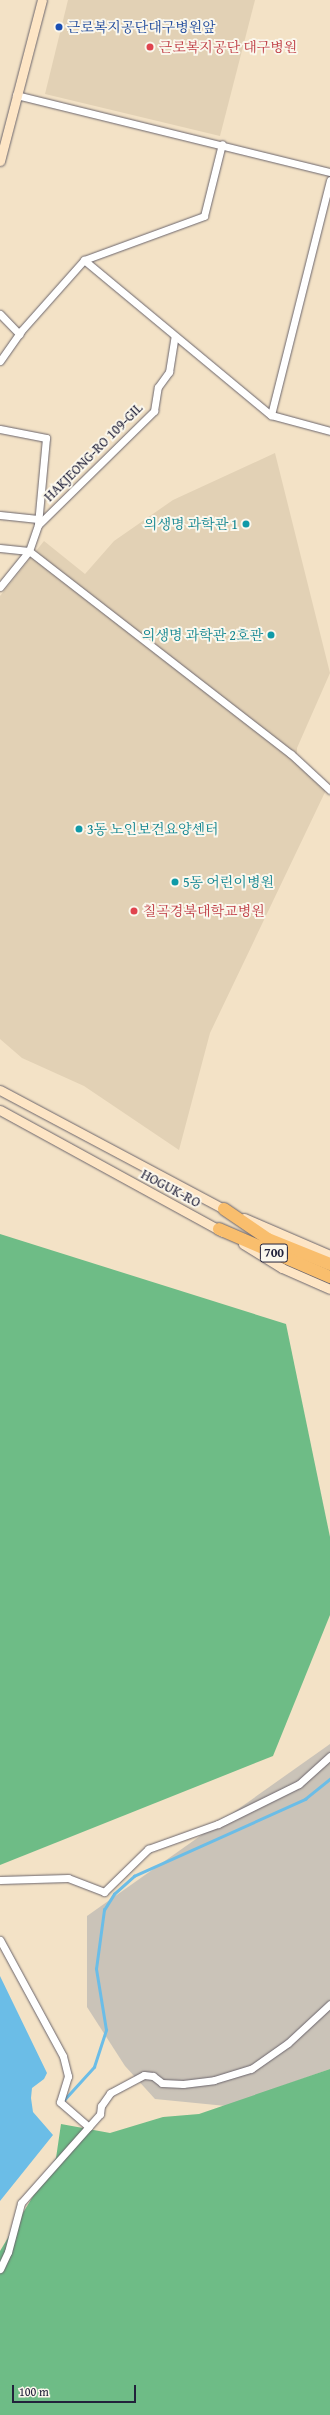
<!DOCTYPE html>
<html>
<head>
<meta charset="utf-8">
<style>
	body { margin:0 }
	#map { position:relative; width:330px; height:2415px; overflow:hidden; background:#f3e2c6; font-family:"Gentium Book Plus","Noto Serif KR",serif }
	div>[style] { position:absolute }
	.built>* { inset:0; background:#e2d1b5 }
	.industrial>* { inset:0; background:#cac3b8 }
	.forest>* { inset:0; background:#6ebc86 }
	.water>* { inset:0; background:#6bbde7 }
	.stream>* { height:2.5px; margin:-1.25px; padding:0 1.25px; transform-origin:1.25px; border-radius:1.25px; background:#6bbde7 }
	.roads { filter:drop-shadow(0 0 1px #6b656c) drop-shadow(0 0 1px #6b656c) }
	.minor>* { height:7px; margin:-3.5px; padding:0 3.5px; transform-origin:3.5px; border-radius:3.5px; background:#fff }
	.secondary>* { height:9px; margin:-4.5px; padding:0 4.5px; transform-origin:4.5px; border-radius:4.5px; background:#fde5c5 }
	.motorway>* { height:12px; margin:-6px; padding:0 6px; transform-origin:6px; border-radius:6px; background:#f9be6d }
	.dots>* { width:11px; height:11px; translate:-50% -50%; box-sizing:border-box; border:2px solid #fbf7ec; border-radius:50% }
	span { translate:-50% -50%; white-space:nowrap; text-align:center; line-height:1.15; -webkit-text-stroke:4px #fbf7ec; paint-order:stroke }
	.shield-label span { padding:1px 3px; background:#fbf7ec; border:1px solid; border-radius:3px; -webkit-text-stroke-width:0 }
	.shield-label { font-size:13px; color:#22223b; font-weight:700 }
	.transit-label { font-size:14px; color:#164399 }
	.left { translate:0 -50%; text-align:left }
	.health-label { font-size:14px; color:#be3a42 }
	.street-label { font-size:14px; color:#22223b }
	.culture-label { font-size:14px; color:#0d838f }
	.right { translate:-100% -50%; text-align:right }
	.scale { position:absolute; left:12px; top:2385px; width:124px; height:18px; box-sizing:border-box; border:2px solid #22223b; border-top:0; padding-left:5px; font-size:12px; line-height:14px; white-space:nowrap; color:#22223b; -webkit-text-stroke:3px #fbf7ec; paint-order:stroke }
</style>
</head>
<body>
<div id="map">
	<div class="built">
		<div style="clip-path:polygon(68px 0,255px 0,220px 136px,45px 94px)"></div>
		<div style="clip-path:polygon(275px 453px,330px 673px,297px 748px,297px 755px,327px 788px,210px 1033px,179px 1150px,84px 1086px,22px 1058px,0 1039px,0 596px,44px 541px,85px 574px,114px 541px,173px 500px)"></div>
	</div>
	<div class="industrial">
		<div style="clip-path:polygon(330px 1744px,330px 2069px,226px 2106px,155px 2099px,125px 2066px,87px 2007px,87px 1916px)"></div>
	</div>
	<div class="forest">
		<div style="clip-path:polygon(0 1234px,286px 1324px,330px 1537px,330px 1615px,273px 1756px,0 1865px)"></div>
		<div style="clip-path:polygon(330px 2069px,330px 2415px,0 2415px,0 2251px,56px 2158px,61px 2124px,110px 2133px,163px 2117px,199px 2114px)"></div>
	</div>
	<div class="water">
		<div style="clip-path:polygon(0 1976px,47px 2073px,44px 2079px,32px 2088px,31px 2098px,33px 2112px,53px 2135px,0 2201px)"></div>
	</div>
	<div class="stream">
		<div style="left:63px;top:2101px;width:46px;rotate:-47.6deg"></div>
		<div style="left:94px;top:2067px;width:39px;rotate:-72deg"></div>
		<div style="left:106px;top:2030px;width:62px;rotate:-99.3deg"></div>
		<div style="left:96px;top:1969px;width:60px;rotate:-82.3deg"></div>
		<div style="left:104px;top:1910px;width:19px;rotate:-58deg"></div>
		<div style="left:114px;top:1894px;width:27px;rotate:-42deg"></div>
		<div style="left:134px;top:1876px;width:188px;rotate:-24.2deg"></div>
		<div style="left:305px;top:1799px;width:32px;rotate:-39deg"></div>
	</div>
	<div class="roads">
		<div class="minor">
			<div style="left:16px;top:95px;width:323px;rotate:13.8deg"></div>
			<div style="left:330px;top:180px;width:242px;rotate:104.1deg"></div>
			<div style="left:271px;top:415px;width:61px;rotate:15.2deg"></div>
			<div style="left:84px;top:260px;width:243px;rotate:39.7deg"></div>
			<div style="left:0;top:314px;width:28px;rotate:46deg"></div>
			<div style="left:0;top:361px;width:37px;rotate:-55deg"></div>
			<div style="left:21px;top:331px;width:95px;rotate:-48.4deg"></div>
			<div style="left:84px;top:260px;width:128px;rotate:-20.1deg"></div>
			<div style="left:204px;top:216px;width:74px;rotate:-76deg"></div>
			<div style="left:0;top:429px;width:47px;rotate:11.1deg"></div>
			<div style="left:46px;top:438px;width:87px;rotate:95.3deg"></div>
			<div style="left:38px;top:525px;width:28px;rotate:109deg"></div>
			<div style="left:29px;top:551px;width:46px;rotate:128.9deg"></div>
			<div style="left:0;top:515px;width:38px;rotate:6deg"></div>
			<div style="left:38px;top:525px;width:163px;rotate:-44.5deg"></div>
			<div style="left:154px;top:411px;width:24px;rotate:-81deg"></div>
			<div style="left:158px;top:387px;width:19px;rotate:-54deg"></div>
			<div style="left:169px;top:372px;width:36px;rotate:-81deg"></div>
			<div style="left:0;top:548px;width:29px;rotate:6deg"></div>
			<div style="left:29px;top:551px;width:331px;rotate:37.8deg"></div>
			<div style="left:291px;top:754px;width:53px;rotate:42.7deg"></div>
			<div style="left:0;top:1880px;width:68px;rotate:-1.7deg"></div>
			<div style="left:68px;top:1878px;width:39px;rotate:21deg"></div>
			<div style="left:104px;top:1892px;width:62px;rotate:-44.3deg"></div>
			<div style="left:148px;top:1849px;width:74px;rotate:-19.7deg"></div>
			<div style="left:218px;top:1824px;width:90px;rotate:-26.3deg"></div>
			<div style="left:299px;top:1784px;width:42px;rotate:-42.1deg"></div>
			<div style="left:0;top:1940px;width:132px;rotate:61.5deg"></div>
			<div style="left:63px;top:2056px;width:21px;rotate:76deg"></div>
			<div style="left:68px;top:2076px;width:27px;rotate:107deg"></div>
			<div style="left:60px;top:2102px;width:38px;rotate:41deg"></div>
			<div style="left:0;top:2269px;width:19px;rotate:-65deg"></div>
			<div style="left:8px;top:2252px;width:51px;rotate:-75.1deg"></div>
			<div style="left:21px;top:2203px;width:119px;rotate:-48.4deg"></div>
			<div style="left:100px;top:2114px;width:8px;rotate:-83deg"></div>
			<div style="left:101px;top:2106px;width:16px;rotate:-55deg"></div>
			<div style="left:110px;top:2093px;width:38px;rotate:-28deg"></div>
			<div style="left:144px;top:2075px;width:9px;rotate:6deg"></div>
			<div style="left:153px;top:2076px;width:11px;rotate:38deg"></div>
			<div style="left:162px;top:2083px;width:21px;rotate:3deg"></div>
			<div style="left:183px;top:2084px;width:31px;rotate:-7deg"></div>
			<div style="left:214px;top:2080px;width:39px;rotate:-17deg"></div>
			<div style="left:251px;top:2069px;width:45px;rotate:-35.1deg"></div>
			<div style="left:288px;top:2043px;width:57px;rotate:-42.9deg"></div>
		</div>
		<div class="secondary">
			<div style="left:0;top:161px;width:166px;rotate:-75.4deg"></div>
			<div style="left:0;top:1090px;width:258px;rotate:28deg"></div>
			<div style="left:0;top:1110px;width:254px;rotate:28.7deg"></div>
			<div style="left:244px;top:1218px;width:94px;rotate:23.3deg"></div>
			<div style="left:243px;top:1244px;width:46px;rotate:31.6deg"></div>
			<div style="left:282px;top:1268px;width:52px;rotate:23.6deg"></div>
		</div>
		<div class="motorway">
			<div style="left:224px;top:1209px;width:53px;rotate:34.3deg"></div>
			<div style="left:268px;top:1239px;width:67px;rotate:22deg"></div>
			<div style="left:219px;top:1229px;width:121px;rotate:23.4deg"></div>
		</div>
	</div>
	<div class="dots">
		<div style="left:59px;top:27px;background:#1a4fb4"></div>
		<div style="left:150px;top:47px;background:#e0444e"></div>
		<div style="left:246px;top:524px;background:#0f9aa8"></div>
		<div style="left:271px;top:635px;background:#0f9aa8"></div>
		<div style="left:79px;top:829px;background:#0f9aa8"></div>
		<div style="left:175px;top:882px;background:#0f9aa8"></div>
		<div style="left:134px;top:911px;background:#e0444e"></div>
	</div>
	<div class="shield-label">
		<span style="left:274px;top:1253px">700</span>
	</div>
	<div class="transit-label">
		<span class="left" style="left:67px;top:27px">근로복지공단대구병원앞</span>
	</div>
	<div class="health-label">
		<span class="left" style="left:159px;top:47px">근로복지공단 대구병원</span>
		<span class="left" style="left:143px;top:911px">칠곡경북대학교병원</span>
	</div>
	<div class="street-label">
		<span style="left:93px;top:452px;rotate:-45deg">HAKJEONG-RO 109-GIL</span>
		<span style="left:171px;top:1188px;rotate:28deg">HOGUK-RO</span>
	</div>
	<div class="culture-label">
		<span class="right" style="left:238px;top:524px">의생명 과학관 1</span>
		<span class="right" style="left:263px;top:635px">의생명 과학관 2호관</span>
		<span class="left" style="left:87px;top:829px">3동 노인보건요양센터</span>
		<span class="left" style="left:183px;top:882px">5동 어린이병원</span>
	</div>
	<div class="scale">100 m</div>
</div>
</body>
</html>
